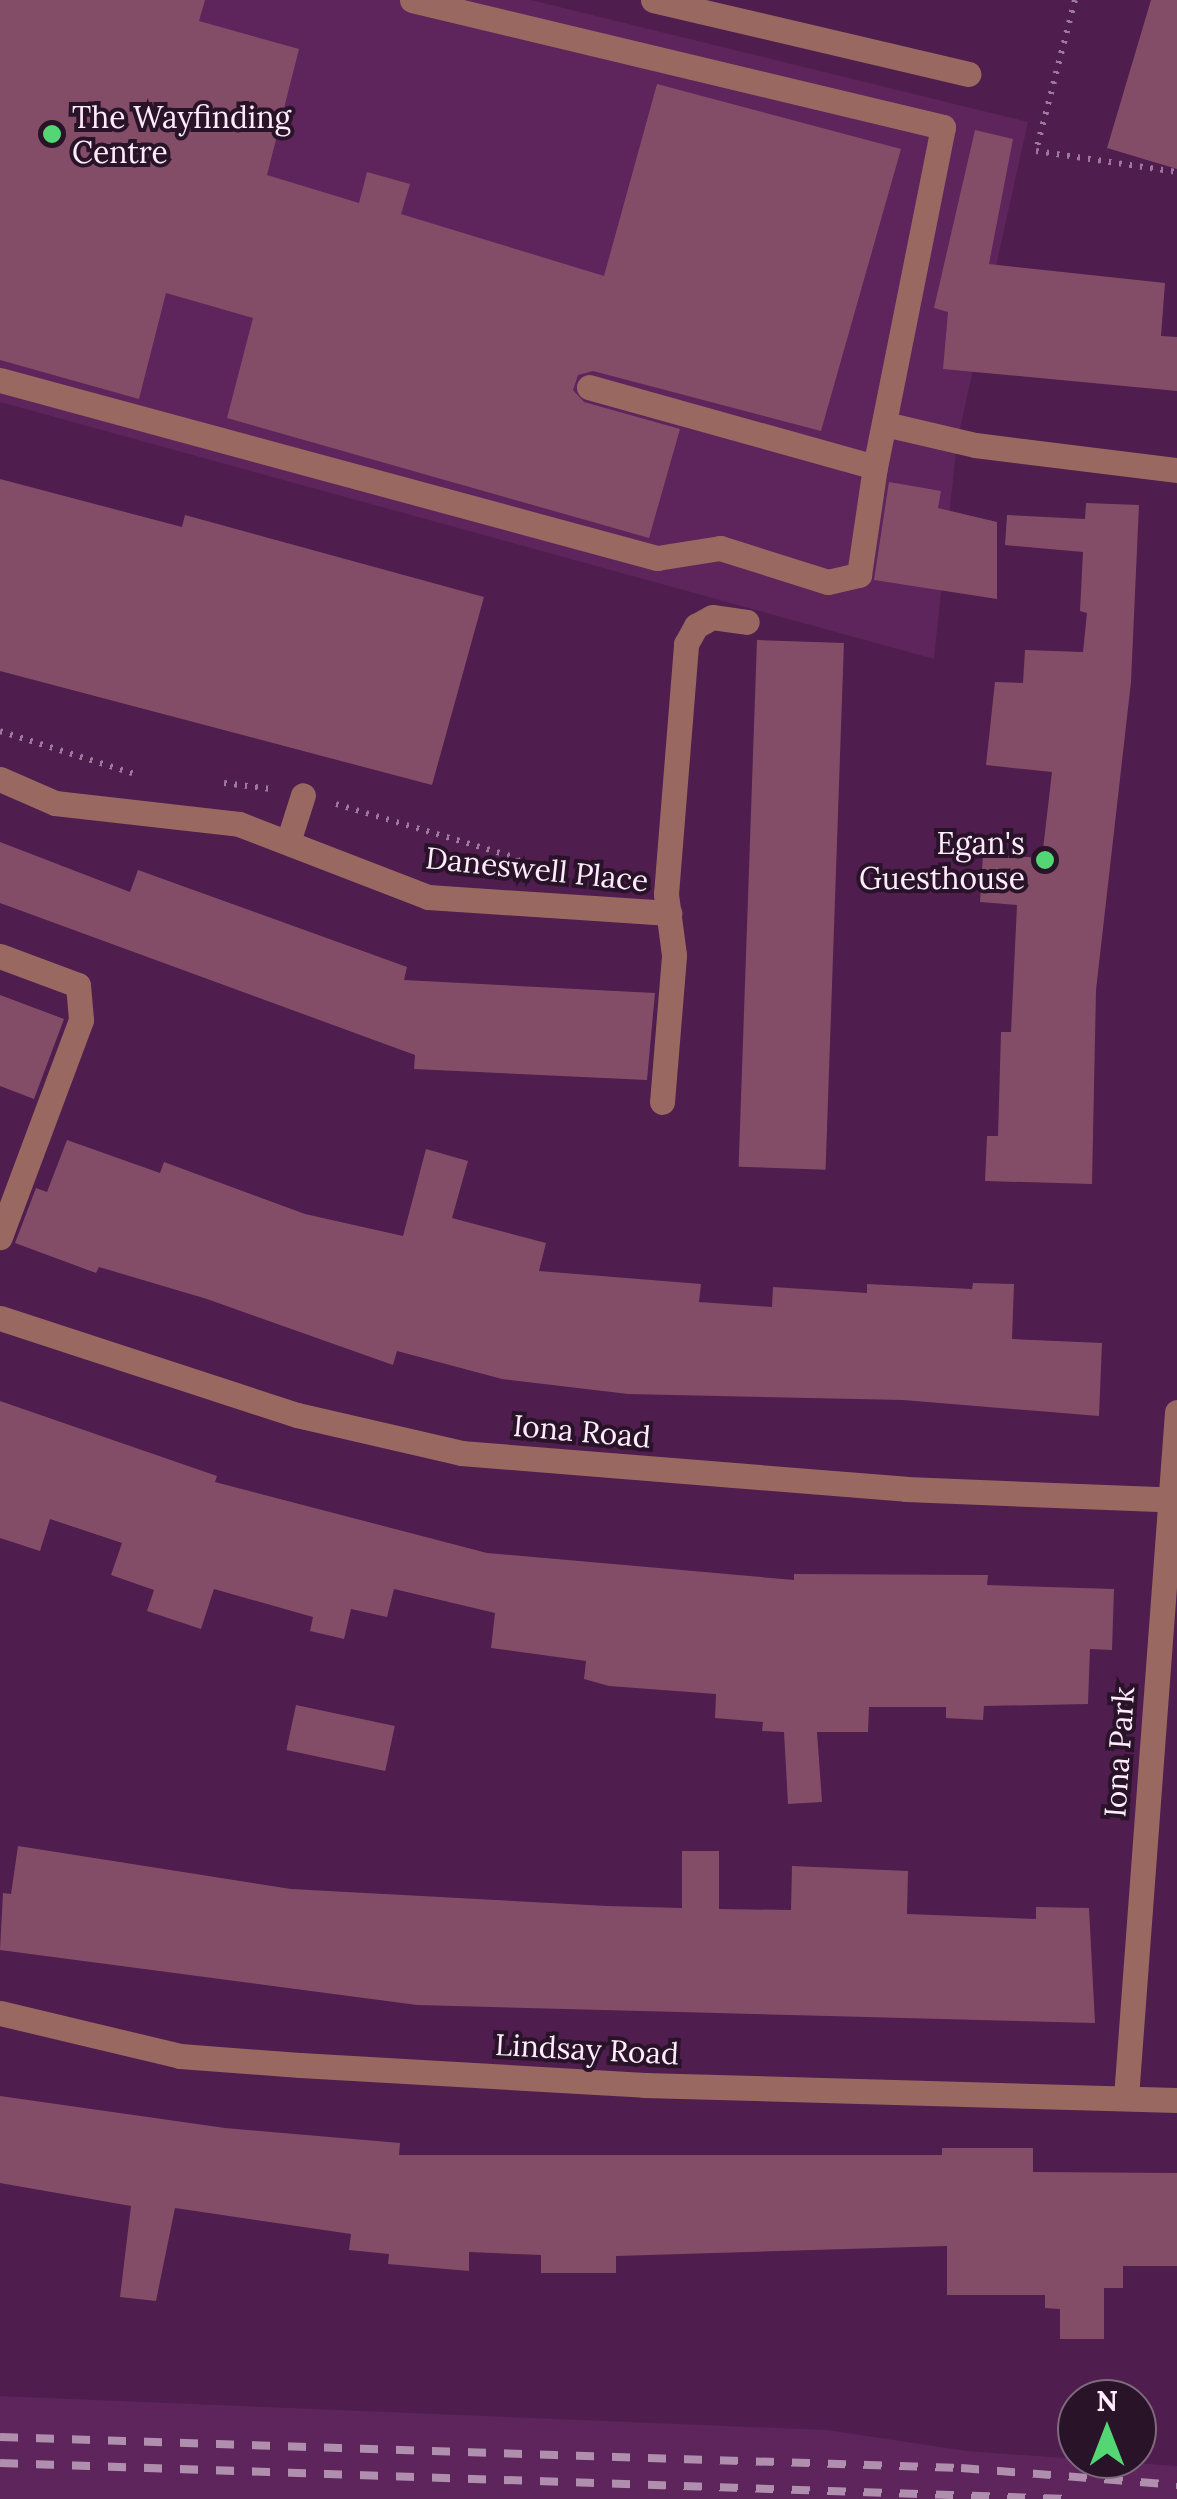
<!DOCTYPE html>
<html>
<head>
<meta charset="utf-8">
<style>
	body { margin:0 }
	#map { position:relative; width:1177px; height:2499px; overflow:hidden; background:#4f1d4e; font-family:Lora,serif }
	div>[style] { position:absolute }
	.built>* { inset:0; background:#5d255b }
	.building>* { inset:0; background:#834d68; transform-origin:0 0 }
	.path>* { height:6px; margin-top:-3px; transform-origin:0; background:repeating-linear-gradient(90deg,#9d799c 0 2.5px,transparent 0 10.5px) }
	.minor>* { height:25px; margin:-12.5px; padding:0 12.5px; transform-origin:12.5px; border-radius:12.5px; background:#996861 }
	.rail>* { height:8px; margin-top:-4px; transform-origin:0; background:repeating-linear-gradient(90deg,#af8eae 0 18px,transparent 0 36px) }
	.dots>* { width:28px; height:28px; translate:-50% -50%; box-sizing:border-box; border:5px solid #291328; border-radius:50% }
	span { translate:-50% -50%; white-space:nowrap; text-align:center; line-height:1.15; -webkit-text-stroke:8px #291328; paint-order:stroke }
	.poi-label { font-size:30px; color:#ffecfd }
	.left { translate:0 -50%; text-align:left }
	.right { translate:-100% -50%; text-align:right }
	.street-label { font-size:30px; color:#ffecfd }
	.north { position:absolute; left:1057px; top:2379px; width:100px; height:100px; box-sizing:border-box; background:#291328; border:2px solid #7f6a7d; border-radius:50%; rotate:0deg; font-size:28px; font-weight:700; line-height:40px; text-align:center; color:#ffecfd }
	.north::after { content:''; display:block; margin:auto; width:35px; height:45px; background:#53d673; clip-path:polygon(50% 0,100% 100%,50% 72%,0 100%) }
</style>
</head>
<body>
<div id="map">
	<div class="built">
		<div style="clip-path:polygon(0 0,531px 0,1028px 122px,957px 442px,934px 659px,0 402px)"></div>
		<div style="clip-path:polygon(0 2396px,827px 2430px,967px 2451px,1177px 2466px,1177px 2499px,0 2499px)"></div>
	</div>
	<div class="building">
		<div style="clip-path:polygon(0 0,205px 0,199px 21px,299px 49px,267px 175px,359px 203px,367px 172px,410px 184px,401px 214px,604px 276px,657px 84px,901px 149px,821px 431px,593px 371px,578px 375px,573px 390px,584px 402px,680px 429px,649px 538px,227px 418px,253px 318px,166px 293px,139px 399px,0 360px)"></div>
		<div style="clip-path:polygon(1151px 0,1177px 0,1177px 169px,1107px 148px)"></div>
		<div style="clip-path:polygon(975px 130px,1013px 139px,989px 264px,1165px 283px,1161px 336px,1177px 337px,1177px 391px,943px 369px,948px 312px,934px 308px)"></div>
		<div style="clip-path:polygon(0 479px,182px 527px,185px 515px,484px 597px,432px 785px,0 671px)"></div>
		<div style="clip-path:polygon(889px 482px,941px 491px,938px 508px,997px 522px,997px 599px,874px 580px)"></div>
		<div style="clip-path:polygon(1086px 503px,1139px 505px,1131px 682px,1096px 990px,1092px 1184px,985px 1181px,987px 1136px,998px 1136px,1001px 1032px,1011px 1032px,1017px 905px,980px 902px,983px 854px,1042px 858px,1052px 772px,986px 765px,995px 682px,1023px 683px,1025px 650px,1083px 652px,1087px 613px,1080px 611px,1083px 552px,1005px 545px,1007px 515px,1085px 519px)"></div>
		<div style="left:757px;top:640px;width:87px;height:527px;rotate:2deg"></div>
		<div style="clip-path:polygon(0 842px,130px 892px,138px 870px,407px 967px,404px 980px,655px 993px,647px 1080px,414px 1069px,415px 1055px,0 903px)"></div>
		<div style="clip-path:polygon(0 995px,64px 1019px,34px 1099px,0 1086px)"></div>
		<div style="clip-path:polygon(67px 1140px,160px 1173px,164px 1162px,305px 1214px,403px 1236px,426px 1149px,468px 1161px,452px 1218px,546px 1243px,539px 1271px,701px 1284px,699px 1302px,772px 1307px,773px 1287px,867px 1293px,867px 1284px,972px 1289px,973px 1283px,1014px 1284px,1012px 1339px,1102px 1343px,1099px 1416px,903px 1400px,628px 1394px,502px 1379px,397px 1351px,393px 1365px,207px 1299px,99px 1267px,96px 1273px,15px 1243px,36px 1188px,47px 1192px)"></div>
		<div style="clip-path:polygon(0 1401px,217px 1476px,215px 1482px,487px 1553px,794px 1580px,794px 1574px,988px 1575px,987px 1585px,1114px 1589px,1112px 1650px,1090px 1649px,1088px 1704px,984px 1706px,983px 1720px,946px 1718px,946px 1707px,869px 1707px,868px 1732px,817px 1732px,822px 1802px,788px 1804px,784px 1732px,762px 1731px,763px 1722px,715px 1718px,716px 1694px,609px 1686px,584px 1679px,586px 1661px,491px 1648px,495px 1613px,394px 1589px,387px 1617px,351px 1609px,344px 1639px,310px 1631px,313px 1617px,214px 1589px,201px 1629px,147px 1611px,154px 1590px,111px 1575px,122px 1543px,50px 1519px,40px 1551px,0 1538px)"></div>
		<div style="left:296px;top:1705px;width:101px;height:46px;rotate:12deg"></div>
		<div style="clip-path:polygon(18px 1846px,291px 1889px,607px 1906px,682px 1908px,682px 1851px,719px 1851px,719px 1909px,791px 1910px,792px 1866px,908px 1871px,907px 1914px,1036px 1919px,1036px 1907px,1089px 1908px,1095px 2023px,417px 2005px,0 1950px,3px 1893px,11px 1894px)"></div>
		<div style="clip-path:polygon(0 2096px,225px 2128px,400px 2143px,399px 2155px,942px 2155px,942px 2148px,1033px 2148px,1033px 2172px,1177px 2173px,1177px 2266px,1123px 2266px,1123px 2288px,1104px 2288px,1104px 2339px,1060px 2339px,1060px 2309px,1045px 2308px,1045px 2295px,947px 2295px,947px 2246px,616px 2256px,616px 2273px,541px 2273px,541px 2255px,469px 2252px,469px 2271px,388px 2264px,389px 2254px,349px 2250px,351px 2234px,175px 2208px,156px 2301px,120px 2297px,131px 2206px,0 2183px)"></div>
	</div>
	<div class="path">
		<div style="left:1075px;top:0;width:156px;rotate:104.5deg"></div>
		<div style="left:1036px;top:151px;width:143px;rotate:8.5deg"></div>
		<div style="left:0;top:731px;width:139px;rotate:17.7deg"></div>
		<div style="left:224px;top:783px;width:47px;rotate:7.3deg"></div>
		<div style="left:336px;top:804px;width:189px;rotate:16.6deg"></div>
		<div style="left:517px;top:858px;width:14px;rotate:78deg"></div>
	</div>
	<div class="minor">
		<div style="left:412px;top:0;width:546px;rotate:13.45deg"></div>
		<div style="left:943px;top:127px;width:347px;rotate:101.3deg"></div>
		<div style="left:653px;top:0;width:324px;rotate:13.2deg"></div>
		<div style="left:0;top:380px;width:681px;rotate:15.16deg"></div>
		<div style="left:657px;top:558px;width:64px;rotate:-9deg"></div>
		<div style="left:720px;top:548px;width:113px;rotate:17.5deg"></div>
		<div style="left:828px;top:582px;width:32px;rotate:-13deg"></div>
		<div style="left:859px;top:575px;width:109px;rotate:-81.6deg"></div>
		<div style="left:875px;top:467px;width:297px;rotate:-164.4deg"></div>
		<div style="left:885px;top:424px;width:92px;rotate:13.1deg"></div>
		<div style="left:975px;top:445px;width:204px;rotate:7.1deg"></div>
		<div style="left:0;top:779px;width:60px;rotate:23.6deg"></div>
		<div style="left:55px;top:803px;width:185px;rotate:6.5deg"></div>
		<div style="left:239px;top:824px;width:203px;rotate:21.1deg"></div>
		<div style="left:428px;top:897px;width:242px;rotate:3.8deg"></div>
		<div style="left:288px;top:842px;width:49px;rotate:-72.3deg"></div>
		<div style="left:0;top:956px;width:83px;rotate:20.4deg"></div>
		<div style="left:78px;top:985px;width:35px;rotate:85deg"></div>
		<div style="left:81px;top:1020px;width:232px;rotate:110.5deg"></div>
		<div style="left:662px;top:1102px;width:147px;rotate:-85.3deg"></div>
		<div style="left:674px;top:955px;width:62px;rotate:-97.5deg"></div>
		<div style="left:666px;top:894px;width:251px;rotate:-85.4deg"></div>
		<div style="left:686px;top:644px;width:21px;rotate:-61deg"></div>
		<div style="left:696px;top:626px;width:18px;rotate:-29deg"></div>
		<div style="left:712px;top:617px;width:35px;rotate:8deg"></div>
		<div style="left:0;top:1318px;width:312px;rotate:18.1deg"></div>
		<div style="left:297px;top:1415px;width:168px;rotate:13deg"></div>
		<div style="left:461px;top:1453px;width:446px;rotate:4.6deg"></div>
		<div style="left:906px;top:1489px;width:271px;rotate:2.3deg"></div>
		<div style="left:0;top:2013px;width:185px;rotate:13.4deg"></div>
		<div style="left:180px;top:2056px;width:120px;rotate:4.3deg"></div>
		<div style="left:300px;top:2065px;width:345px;rotate:3.3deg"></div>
		<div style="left:644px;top:2085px;width:533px;rotate:1.61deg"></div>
		<div style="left:1126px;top:2097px;width:687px;rotate:-85.74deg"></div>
	</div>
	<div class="rail">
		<div style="left:0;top:2437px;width:961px;rotate:1.85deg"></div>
		<div style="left:961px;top:2468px;width:217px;rotate:4.5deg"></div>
		<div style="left:0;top:2463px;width:1069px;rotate:1.93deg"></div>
	</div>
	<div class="dots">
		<div style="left:52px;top:134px;background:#53d673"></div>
		<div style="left:1045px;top:860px;background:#53d673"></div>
	</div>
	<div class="poi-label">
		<span class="left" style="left:72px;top:134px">The Wayfinding<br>Centre</span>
		<span class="right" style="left:1025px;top:860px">Egan's<br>Guesthouse</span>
	</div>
	<div class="street-label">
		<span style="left:537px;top:869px;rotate:6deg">Daneswell Place</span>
		<span style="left:582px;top:1431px;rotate:5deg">Iona Road</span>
		<span style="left:1119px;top:1752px;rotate:-86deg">Iona Park</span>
		<span style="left:587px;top:2049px;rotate:3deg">Lindsay Road</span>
	</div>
	<div class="north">N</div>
</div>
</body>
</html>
